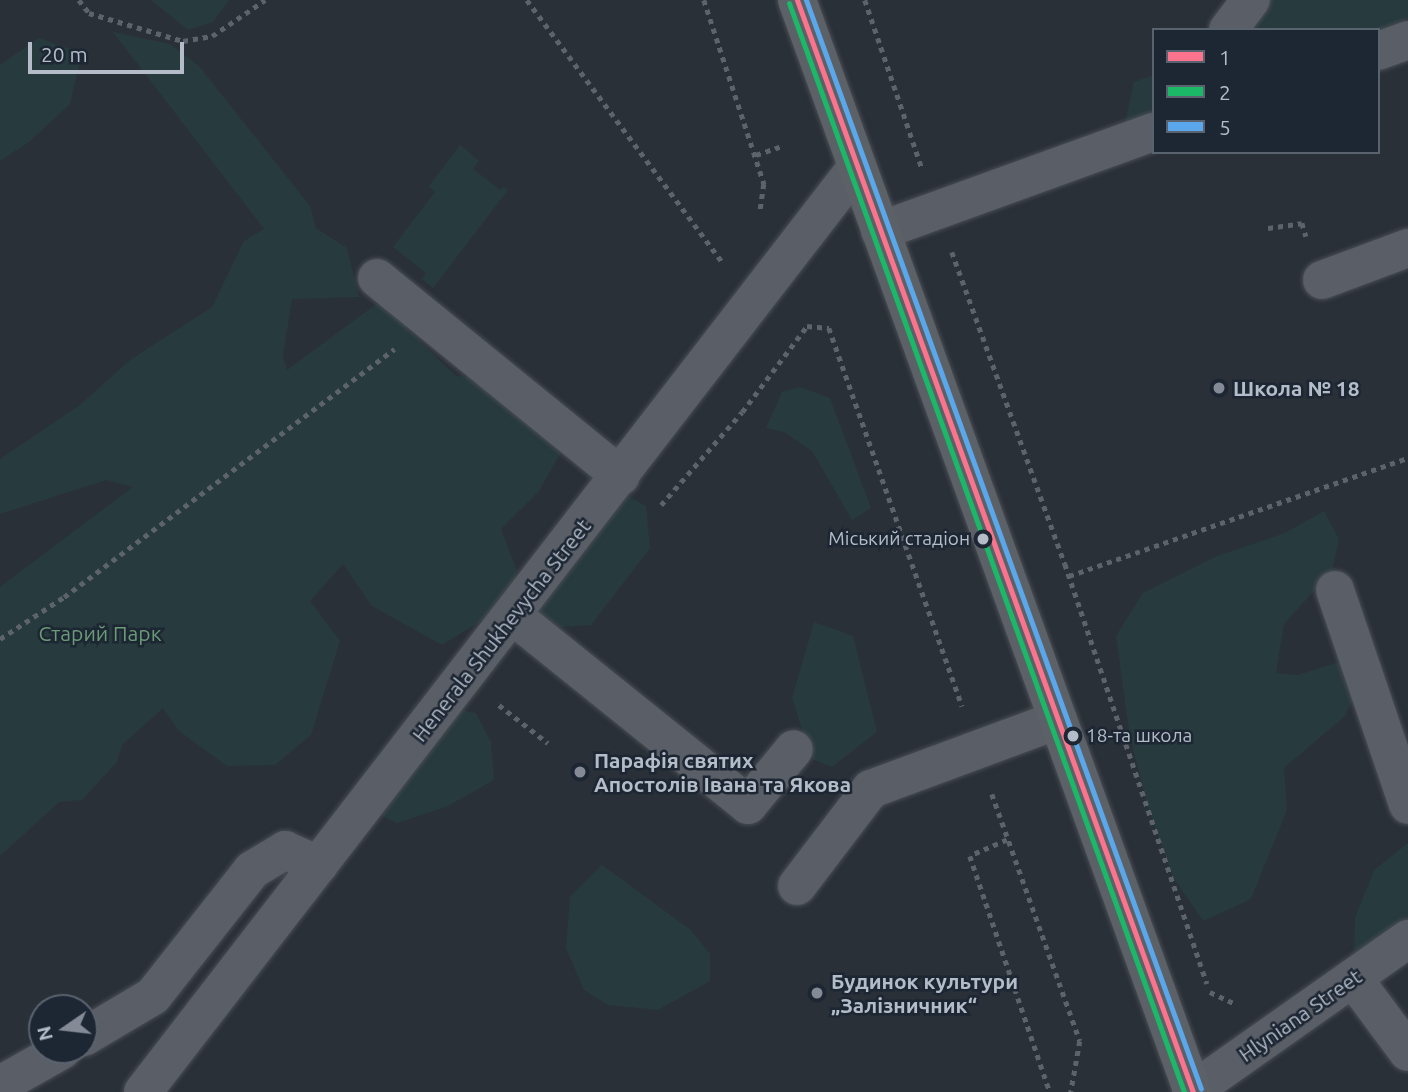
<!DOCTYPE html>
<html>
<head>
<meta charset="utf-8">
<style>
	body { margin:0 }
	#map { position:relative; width:1408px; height:1092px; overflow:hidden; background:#2a3038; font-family:Ubuntu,sans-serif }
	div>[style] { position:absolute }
	.green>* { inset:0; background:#273a3e }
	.path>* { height:4.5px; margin-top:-2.25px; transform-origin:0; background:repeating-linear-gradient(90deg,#5d636a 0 5px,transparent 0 10px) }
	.roads { filter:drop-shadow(0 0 2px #484c53) drop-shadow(0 0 2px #484c53) }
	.minor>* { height:38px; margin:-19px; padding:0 19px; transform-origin:19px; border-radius:19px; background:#5a5e66 }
	.major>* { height:38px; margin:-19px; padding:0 19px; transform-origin:19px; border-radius:19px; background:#5c6168 }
	.bus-1>* { height:5px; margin:-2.5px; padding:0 2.5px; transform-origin:2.5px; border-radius:2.5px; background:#fc738d }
	.bus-2>* { height:5px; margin:-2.5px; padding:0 2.5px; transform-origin:2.5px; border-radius:2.5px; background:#1ab867 }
	.bus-3>* { height:5px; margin:-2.5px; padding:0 2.5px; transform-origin:2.5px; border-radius:2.5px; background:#5aa8eb }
	.dots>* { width:19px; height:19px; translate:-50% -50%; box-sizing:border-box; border:4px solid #1d2633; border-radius:50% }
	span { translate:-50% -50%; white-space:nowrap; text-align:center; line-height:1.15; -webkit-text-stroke:5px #1d2633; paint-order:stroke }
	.bus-label { font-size:19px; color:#b4bcc9 }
	.right { translate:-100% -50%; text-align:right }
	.left { translate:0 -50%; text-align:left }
	.poi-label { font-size:21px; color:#b4bcc9; font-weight:700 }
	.street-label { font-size:21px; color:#b4bcc9 }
	.park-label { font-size:21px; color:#6b9a76 }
	.legend { position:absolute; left:1152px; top:28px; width:228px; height:126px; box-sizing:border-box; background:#1d2633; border:2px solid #59626f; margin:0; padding:9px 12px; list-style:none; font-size:21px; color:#b4bcc9 }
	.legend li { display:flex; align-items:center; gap:14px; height:35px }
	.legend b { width:35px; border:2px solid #59626f }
	.north { position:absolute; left:28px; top:994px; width:70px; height:70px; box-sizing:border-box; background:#1d2633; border:2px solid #59626f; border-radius:50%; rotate:256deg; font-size:19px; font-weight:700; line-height:28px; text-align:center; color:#b4bcc9 }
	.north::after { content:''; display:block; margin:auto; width:24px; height:32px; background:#848b96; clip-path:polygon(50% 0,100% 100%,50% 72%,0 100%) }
	.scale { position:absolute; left:28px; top:42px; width:156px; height:32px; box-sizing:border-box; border:4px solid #b4bcc9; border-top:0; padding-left:9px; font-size:21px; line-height:24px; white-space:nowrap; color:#b4bcc9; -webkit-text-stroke:5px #1d2633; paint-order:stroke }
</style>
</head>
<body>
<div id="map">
	<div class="green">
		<div style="clip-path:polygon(151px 0,229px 0,213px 22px,188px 30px)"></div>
		<div style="clip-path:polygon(1270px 0,1408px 0,1408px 18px,1378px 35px,1378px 30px,1229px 30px)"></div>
		<div style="clip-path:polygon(113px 32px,170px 44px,199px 66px,310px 206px,316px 228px,347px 248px,359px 297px,292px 299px,283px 356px,287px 370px,379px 302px,456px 376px,501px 379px,531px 408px,560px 454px,539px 491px,501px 529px,517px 571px,508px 604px,442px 645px,372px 606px,343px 564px,310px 601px,340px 641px,311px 735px,275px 765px,227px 766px,179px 731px,163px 708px,122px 745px,117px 762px,82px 800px,59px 802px,0 856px,0 587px,133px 487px,106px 480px,0 514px,0 459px,80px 405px,130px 360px,212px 307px,244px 241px,264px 229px)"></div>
		<div style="clip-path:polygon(39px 38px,82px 53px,70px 104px,29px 142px,0 161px,0 65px)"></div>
		<div style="clip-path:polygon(1154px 75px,1154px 131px,1123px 131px,1134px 82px)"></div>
		<div style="clip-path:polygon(460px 145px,479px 161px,473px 169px,500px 190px,504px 187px,508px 190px,433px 288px,422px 279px,426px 273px,393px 247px,435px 192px,429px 186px)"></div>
		<div style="clip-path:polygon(800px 387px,830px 398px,871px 508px,852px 520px,812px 451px,784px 432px,766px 428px,782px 392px)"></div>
		<div style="clip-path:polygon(616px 489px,646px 506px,650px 548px,591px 625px,545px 628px,531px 595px)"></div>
		<div style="clip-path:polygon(1324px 511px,1339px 539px,1332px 571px,1284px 624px,1276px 673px,1298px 675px,1339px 662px,1361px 682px,1345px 716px,1284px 768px,1287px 810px,1251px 899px,1203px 921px,1173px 877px,1148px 807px,1130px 737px,1116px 636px,1143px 593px,1217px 556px,1285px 533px)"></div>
		<div style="clip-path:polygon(814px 622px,853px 636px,877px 732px,832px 767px,812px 759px,792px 698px)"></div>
		<div style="clip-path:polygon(432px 704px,476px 713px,491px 742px,494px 780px,448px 806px,397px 823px,366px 809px)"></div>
		<div style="clip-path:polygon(1408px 843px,1408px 941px,1354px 965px,1355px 918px,1374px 870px)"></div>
		<div style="clip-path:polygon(602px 865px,691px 930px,710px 954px,710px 981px,658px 1010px,608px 1005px,584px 990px,566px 948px,570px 897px)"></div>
	</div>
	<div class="path">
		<div style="left:79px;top:0;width:16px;rotate:52deg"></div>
		<div style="left:89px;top:13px;width:98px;rotate:16.6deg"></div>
		<div style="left:183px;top:41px;width:29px;rotate:-10deg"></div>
		<div style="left:212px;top:36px;width:64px;rotate:-34.2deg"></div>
		<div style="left:527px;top:0;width:329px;rotate:53.3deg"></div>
		<div style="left:704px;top:0;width:194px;rotate:71.9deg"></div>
		<div style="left:764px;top:184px;width:29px;rotate:98deg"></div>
		<div style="left:865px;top:0;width:177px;rotate:71.3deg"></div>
		<div style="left:756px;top:155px;width:28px;rotate:-19deg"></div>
		<div style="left:1268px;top:228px;width:34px;rotate:-8deg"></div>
		<div style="left:1302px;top:223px;width:14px;rotate:73deg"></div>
		<div style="left:952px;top:252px;width:332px;rotate:70.1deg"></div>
		<div style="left:1065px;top:564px;width:443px;rotate:71.3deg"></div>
		<div style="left:661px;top:505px;width:123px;rotate:-48.9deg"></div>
		<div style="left:742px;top:412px;width:108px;rotate:-52.9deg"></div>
		<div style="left:807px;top:326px;width:22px;rotate:5deg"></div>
		<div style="left:829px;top:328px;width:401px;rotate:70.6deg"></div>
		<div style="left:1069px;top:576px;width:359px;rotate:-19.2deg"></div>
		<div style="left:0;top:639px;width:77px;rotate:-33.3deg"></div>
		<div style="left:64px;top:597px;width:413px;rotate:-36.9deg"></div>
		<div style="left:499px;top:705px;width:62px;rotate:37.8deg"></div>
		<div style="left:992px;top:794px;width:262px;rotate:70.4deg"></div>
		<div style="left:1080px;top:1041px;width:52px;rotate:100deg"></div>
		<div style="left:1007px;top:840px;width:40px;rotate:156.6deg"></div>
		<div style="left:970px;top:856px;width:249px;rotate:71.3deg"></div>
		<div style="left:1210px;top:992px;width:29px;rotate:25deg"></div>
	</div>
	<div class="roads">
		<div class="minor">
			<div style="left:1228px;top:30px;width:38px;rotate:-53deg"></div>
			<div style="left:1378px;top:51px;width:32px;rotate:-20deg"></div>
			<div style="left:880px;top:231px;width:291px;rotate:-19.9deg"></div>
			<div style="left:377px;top:278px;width:314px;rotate:39.1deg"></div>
			<div style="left:1322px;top:280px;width:92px;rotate:-20.4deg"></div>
			<div style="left:1335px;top:590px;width:227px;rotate:71.2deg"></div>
			<div style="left:512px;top:615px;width:303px;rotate:38.8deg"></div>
			<div style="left:748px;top:805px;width:72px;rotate:-50.6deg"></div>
			<div style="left:797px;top:886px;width:122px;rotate:-52.7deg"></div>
			<div style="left:871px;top:789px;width:199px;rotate:-20.3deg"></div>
			<div style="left:1353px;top:978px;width:92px;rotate:53.4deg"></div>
			<div style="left:84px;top:1037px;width:80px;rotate:-30.7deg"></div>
			<div style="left:153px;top:996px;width:160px;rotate:-51.8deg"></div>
			<div style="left:252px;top:870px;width:39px;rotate:-31deg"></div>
			<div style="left:285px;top:850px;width:37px;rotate:24deg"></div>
			<div style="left:0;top:1085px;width:71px;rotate:-29.4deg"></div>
			<div style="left:143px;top:1092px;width:1169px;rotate:-52.34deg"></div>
			<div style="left:1191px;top:1092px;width:266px;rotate:-35.2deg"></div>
		</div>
		<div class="major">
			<div style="left:797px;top:0;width:1162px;rotate:70.07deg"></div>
		</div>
	</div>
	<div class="bus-1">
		<div style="left:797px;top:0;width:1162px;rotate:70.07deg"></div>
	</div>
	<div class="bus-2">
		<div style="left:789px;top:3px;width:1158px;rotate:70.06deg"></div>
	</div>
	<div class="bus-3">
		<div style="left:806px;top:0;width:1158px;rotate:70.06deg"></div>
	</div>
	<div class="dots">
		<div style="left:1219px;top:388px;background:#848b96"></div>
		<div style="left:983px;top:539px;background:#b4bcc9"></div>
		<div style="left:1073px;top:736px;background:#b4bcc9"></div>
		<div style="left:580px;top:772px;background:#848b96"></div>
		<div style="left:817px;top:993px;background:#848b96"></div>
	</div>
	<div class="bus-label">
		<span class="right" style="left:970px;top:539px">Міський стадіон</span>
		<span class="left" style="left:1086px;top:736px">18-та школа</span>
	</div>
	<div class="poi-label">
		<span class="left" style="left:1233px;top:388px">Школа № 18</span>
		<span class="left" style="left:594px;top:772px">Парафія святих<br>Апостолів Івана та Якова</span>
		<span class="left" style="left:831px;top:993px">Будинок культури<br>„Залізничник“</span>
	</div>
	<div class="street-label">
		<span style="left:501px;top:630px;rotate:-52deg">Henerala Shukhevycha Street</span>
		<span style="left:1300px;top:1015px;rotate:-35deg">Hlyniana Street</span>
	</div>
	<div class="park-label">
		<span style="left:100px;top:633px">Старий Парк</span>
	</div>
	<ul class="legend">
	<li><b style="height:9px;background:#fc738d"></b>1</li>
	<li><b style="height:9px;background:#1ab867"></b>2</li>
	<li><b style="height:9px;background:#5aa8eb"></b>5</li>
	</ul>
	<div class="north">N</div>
	<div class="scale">20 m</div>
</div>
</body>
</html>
